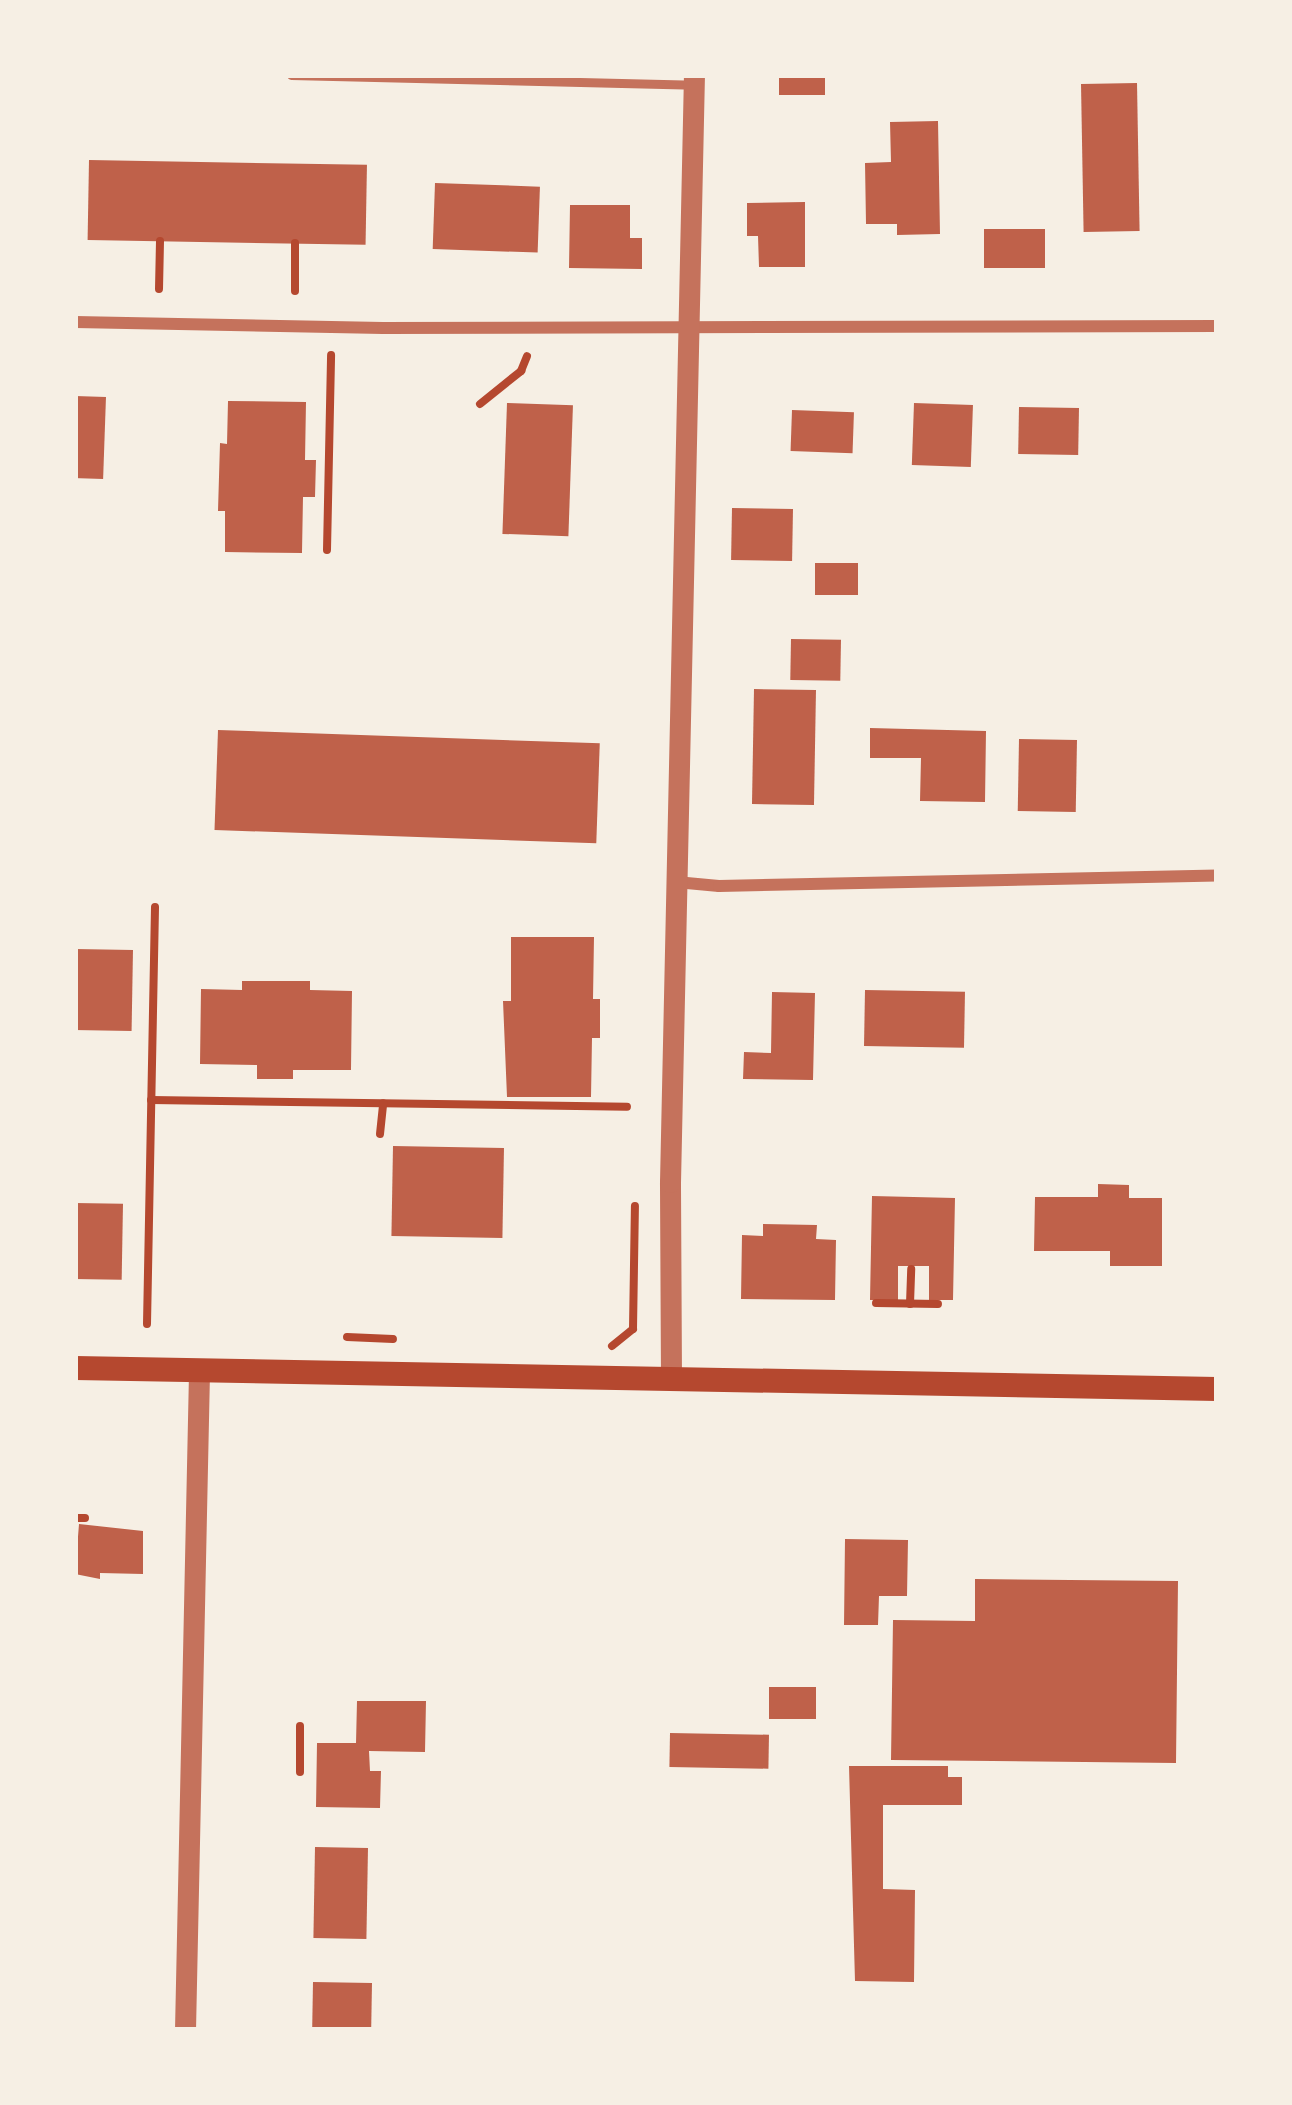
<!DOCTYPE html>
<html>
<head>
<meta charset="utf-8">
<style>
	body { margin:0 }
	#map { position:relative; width:1292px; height:2105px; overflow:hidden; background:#f6efe4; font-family:Arial,sans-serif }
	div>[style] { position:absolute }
	.building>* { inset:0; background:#bf614a; transform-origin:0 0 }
	.path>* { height:8px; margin:-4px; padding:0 4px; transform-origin:4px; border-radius:4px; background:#b5482f }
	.service>* { height:9px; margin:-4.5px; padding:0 4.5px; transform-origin:4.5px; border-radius:4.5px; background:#c5725c }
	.minor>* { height:12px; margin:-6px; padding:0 6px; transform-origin:6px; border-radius:6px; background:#c5725c }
	.tertiary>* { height:21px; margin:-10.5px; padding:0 10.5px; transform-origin:10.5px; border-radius:10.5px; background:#c5725c }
	.secondary>* { height:24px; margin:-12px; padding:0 12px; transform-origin:12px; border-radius:12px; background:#b5482f }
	span { translate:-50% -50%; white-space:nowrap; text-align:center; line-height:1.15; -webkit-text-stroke:9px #f6efe4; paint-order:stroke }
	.frame { position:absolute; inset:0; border:78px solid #f6efe4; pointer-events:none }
</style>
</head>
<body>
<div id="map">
	<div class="building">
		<div style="left:779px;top:75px;width:46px;height:20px"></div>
		<div style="left:1137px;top:83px;width:148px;height:56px;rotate:89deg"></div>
		<div style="clip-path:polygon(938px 121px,940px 234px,897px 235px,897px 224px,866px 224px,865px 163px,891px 162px,890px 122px)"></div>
		<div style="left:89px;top:160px;width:278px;height:80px;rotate:1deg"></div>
		<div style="left:435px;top:183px;width:105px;height:66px;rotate:2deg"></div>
		<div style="clip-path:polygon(805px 202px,805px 267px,759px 267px,758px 236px,747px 236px,747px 203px)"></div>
		<div style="clip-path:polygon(570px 205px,630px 205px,630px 238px,642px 238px,642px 269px,569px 268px)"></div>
		<div style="left:1045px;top:229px;width:39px;height:61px;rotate:90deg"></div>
		<div style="left:75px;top:396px;width:31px;height:82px;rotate:2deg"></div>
		<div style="clip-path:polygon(228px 401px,306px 402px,305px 460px,316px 460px,315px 497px,303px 497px,302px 553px,225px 552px,225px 511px,218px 511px,220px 443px,227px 444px)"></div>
		<div style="left:507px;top:403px;width:66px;height:131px;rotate:2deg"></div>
		<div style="left:914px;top:403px;width:59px;height:62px;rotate:2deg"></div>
		<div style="left:1019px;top:407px;width:60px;height:47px;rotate:1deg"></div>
		<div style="left:792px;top:410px;width:62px;height:41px;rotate:2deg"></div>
		<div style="left:732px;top:508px;width:61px;height:52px;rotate:1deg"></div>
		<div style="left:815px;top:563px;width:43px;height:32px"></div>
		<div style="left:791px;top:639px;width:50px;height:41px;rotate:1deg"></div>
		<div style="left:754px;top:689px;width:62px;height:115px;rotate:1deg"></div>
		<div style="clip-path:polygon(870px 728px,986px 731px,985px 802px,920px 801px,921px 758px,870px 758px)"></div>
		<div style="left:218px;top:730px;width:382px;height:100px;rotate:2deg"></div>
		<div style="left:1019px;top:739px;width:58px;height:72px;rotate:1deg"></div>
		<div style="clip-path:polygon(511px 937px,594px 937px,593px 999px,600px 999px,600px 1038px,592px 1038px,591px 1097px,507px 1097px,503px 1001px,511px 1001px)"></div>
		<div style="left:75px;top:949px;width:58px;height:81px;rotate:1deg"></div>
		<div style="clip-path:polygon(242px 981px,310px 981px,310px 990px,352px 991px,351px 1070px,293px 1070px,293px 1079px,257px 1079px,257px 1065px,200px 1064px,201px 989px,242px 990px)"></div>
		<div style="left:865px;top:990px;width:100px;height:56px;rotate:1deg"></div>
		<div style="clip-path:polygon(772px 992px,815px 993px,813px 1080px,743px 1079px,744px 1052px,771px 1053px)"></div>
		<div style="left:393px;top:1146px;width:111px;height:90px;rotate:1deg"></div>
		<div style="clip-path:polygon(1098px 1184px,1129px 1185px,1129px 1198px,1162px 1198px,1162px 1266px,1110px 1266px,1110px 1251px,1034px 1251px,1035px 1197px,1098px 1197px)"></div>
		<div style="clip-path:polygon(872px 1196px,955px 1198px,953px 1300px,929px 1300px,929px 1266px,898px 1266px,898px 1300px,870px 1300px)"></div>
		<div style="left:75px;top:1203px;width:48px;height:76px;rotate:1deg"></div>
		<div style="clip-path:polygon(763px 1224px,817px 1225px,816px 1239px,836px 1240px,835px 1300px,741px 1299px,742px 1235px,763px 1236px)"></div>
		<div style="clip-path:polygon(79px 1524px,143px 1531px,143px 1574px,100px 1573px,100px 1579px,75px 1574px)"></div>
		<div style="clip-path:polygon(845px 1539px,908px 1540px,907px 1596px,879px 1596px,878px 1625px,844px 1625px)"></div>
		<div style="clip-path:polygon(975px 1579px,1178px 1581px,1176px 1763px,891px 1760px,893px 1620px,975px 1621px)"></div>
		<div style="left:769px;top:1687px;width:47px;height:32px"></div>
		<div style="clip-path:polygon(357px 1701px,426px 1701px,425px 1752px,369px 1751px,370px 1771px,381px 1771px,380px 1808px,316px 1807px,317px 1743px,356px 1743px)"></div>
		<div style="left:670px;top:1733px;width:99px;height:34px;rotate:1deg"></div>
		<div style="clip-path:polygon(849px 1766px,948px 1766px,948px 1777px,962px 1777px,962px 1805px,883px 1805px,883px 1889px,915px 1890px,914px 1982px,855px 1981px)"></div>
		<div style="left:315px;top:1847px;width:53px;height:91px;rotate:1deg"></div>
		<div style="left:313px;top:1982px;width:59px;height:48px;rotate:1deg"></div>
	</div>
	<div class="path">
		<div style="left:295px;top:243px;width:48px;rotate:90deg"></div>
		<div style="left:159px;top:289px;width:48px;rotate:-88.8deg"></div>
		<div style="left:480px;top:404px;width:53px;rotate:-38.8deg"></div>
		<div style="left:521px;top:371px;width:16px;rotate:-68deg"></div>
		<div style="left:327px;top:550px;width:195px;rotate:-88.8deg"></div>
		<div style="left:151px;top:1100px;width:476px;rotate:0.8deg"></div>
		<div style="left:380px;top:1134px;width:31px;rotate:-84deg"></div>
		<div style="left:876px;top:1303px;width:62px;rotate:0.9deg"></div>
		<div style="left:910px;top:1304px;width:35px;rotate:-88deg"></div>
		<div style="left:147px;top:1324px;width:417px;rotate:-88.9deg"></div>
		<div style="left:347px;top:1337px;width:46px;rotate:2.5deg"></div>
		<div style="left:612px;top:1346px;width:27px;rotate:-39deg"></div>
		<div style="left:633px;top:1329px;width:123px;rotate:-89.1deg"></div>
		<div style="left:75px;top:1518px;width:10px"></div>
		<div style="left:300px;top:1726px;width:46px;rotate:90deg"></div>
	</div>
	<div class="service">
		<div style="left:291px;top:75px;width:403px;rotate:1.4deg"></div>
	</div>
	<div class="minor">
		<div style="left:75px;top:322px;width:308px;rotate:1.1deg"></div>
		<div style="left:383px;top:328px;width:834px;rotate:-0.14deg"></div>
		<div style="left:676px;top:882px;width:43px;rotate:5.3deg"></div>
		<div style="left:719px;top:886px;width:498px;rotate:-1.2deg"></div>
	</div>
	<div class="tertiary">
		<div style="left:671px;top:1378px;width:196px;rotate:-90.3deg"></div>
		<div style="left:670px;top:1182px;width:1107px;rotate:-88.76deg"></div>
		<div style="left:185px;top:2030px;width:660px;rotate:-88.78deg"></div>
	</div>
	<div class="secondary">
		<div style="left:75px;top:1368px;width:1142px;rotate:1.05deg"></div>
	</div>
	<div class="frame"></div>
</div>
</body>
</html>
